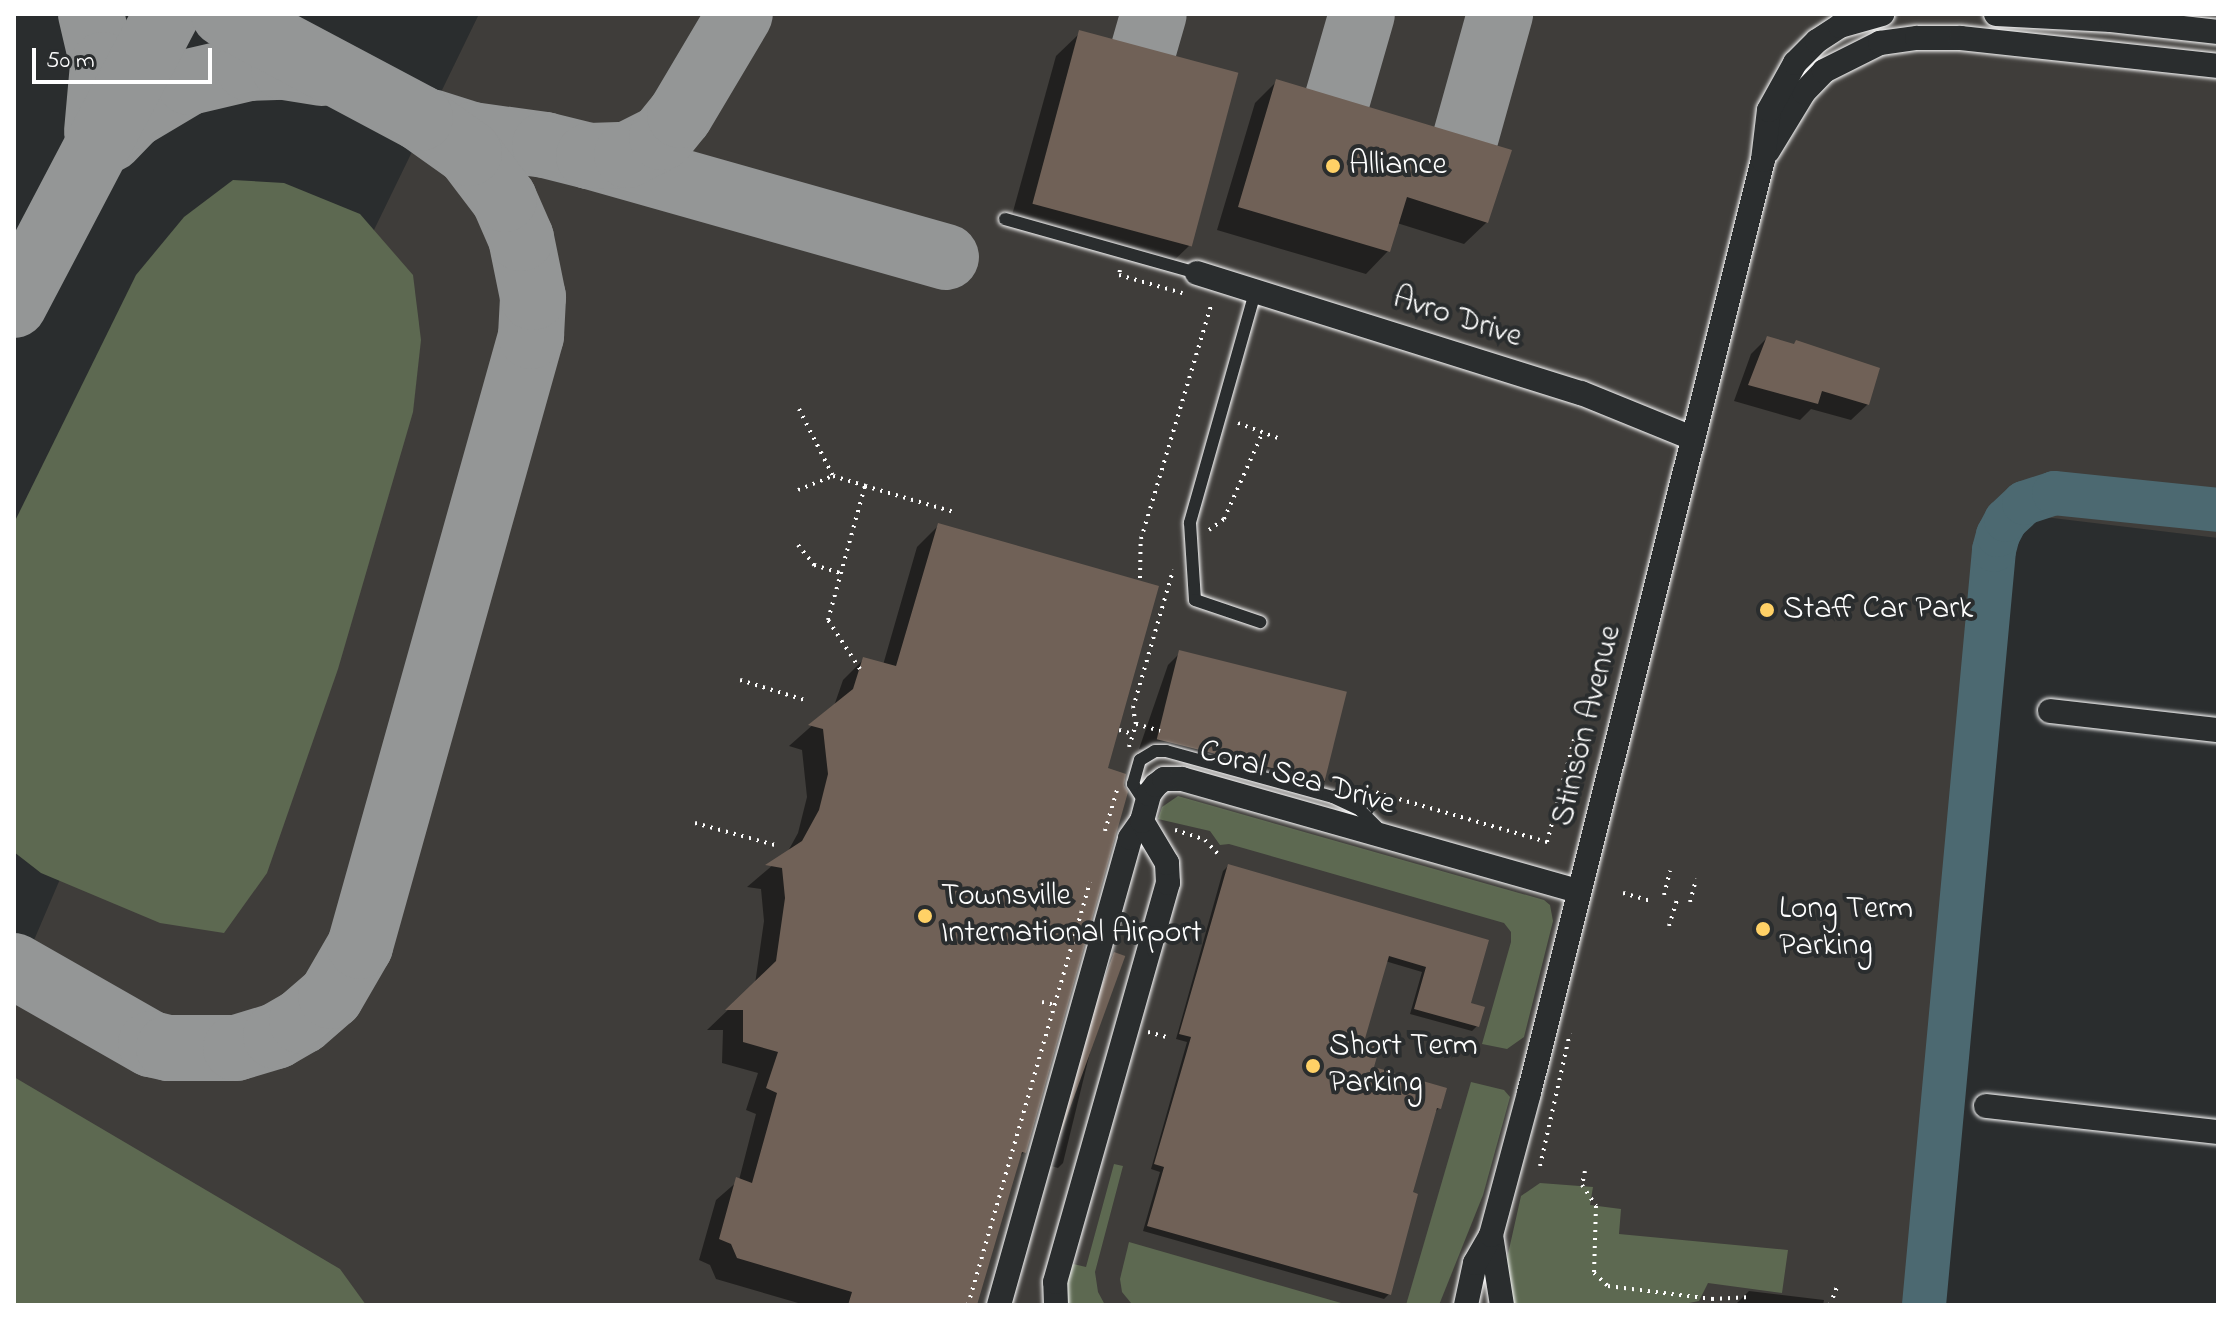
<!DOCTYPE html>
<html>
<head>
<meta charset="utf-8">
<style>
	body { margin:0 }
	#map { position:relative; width:2232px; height:1319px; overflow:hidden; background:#2a2d2e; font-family:"Indie Flower",sans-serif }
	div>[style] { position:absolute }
	.built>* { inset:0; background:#3f3d3a }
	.green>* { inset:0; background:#5d6951 }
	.shadow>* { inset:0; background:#0007 }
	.river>* { height:44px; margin:-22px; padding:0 22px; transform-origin:22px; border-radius:22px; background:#4c6971 }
	.taxiway>* { height:66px; margin:-33px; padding:0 33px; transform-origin:33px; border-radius:33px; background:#949696 }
	.building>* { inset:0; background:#706157; transform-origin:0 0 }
	.path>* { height:4px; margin-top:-2px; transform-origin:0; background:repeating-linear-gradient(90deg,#fff 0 2px,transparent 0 8px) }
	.roads { filter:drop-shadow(0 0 2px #fff) drop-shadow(0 0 2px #fff) }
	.lane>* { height:12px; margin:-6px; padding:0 6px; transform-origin:6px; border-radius:6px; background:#2a2d2e }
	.street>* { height:24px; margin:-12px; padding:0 12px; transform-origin:12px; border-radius:12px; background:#2a2d2e }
	.dots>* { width:22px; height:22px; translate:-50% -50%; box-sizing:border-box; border:4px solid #2a2d2e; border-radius:50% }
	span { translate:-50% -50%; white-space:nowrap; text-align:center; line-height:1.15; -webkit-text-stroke:8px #2a2d2e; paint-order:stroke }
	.poi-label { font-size:32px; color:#fff }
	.left { translate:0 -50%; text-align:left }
	.street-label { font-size:32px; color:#fff }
	.frame { position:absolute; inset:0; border:16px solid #fff; pointer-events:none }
	.scale { position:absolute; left:32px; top:48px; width:180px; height:36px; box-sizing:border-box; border:4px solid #fff; border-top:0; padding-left:10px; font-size:24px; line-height:28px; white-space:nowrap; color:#fff; -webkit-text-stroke:6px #2a2d2e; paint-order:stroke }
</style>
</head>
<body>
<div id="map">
	<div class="built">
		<div style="clip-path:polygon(479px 14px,2218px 14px,2218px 538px,2019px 514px,1931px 1305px,234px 1305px,14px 1227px,14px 987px,72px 851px)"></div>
	</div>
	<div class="green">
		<div style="clip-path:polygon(233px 180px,284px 183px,360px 214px,413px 275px,421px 340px,413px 412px,338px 669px,267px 873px,224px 933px,160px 923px,41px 873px,14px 852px,14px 523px,136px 275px,184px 217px)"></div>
		<div style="clip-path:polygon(1178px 796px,1544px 900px,1550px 905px,1553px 921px,1524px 1037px,1507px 1049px,1482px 1044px,1511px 942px,1511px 932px,1504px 923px,1229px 844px,1220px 845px,1210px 831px,1158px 819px,1162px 807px)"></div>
		<div style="clip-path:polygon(14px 1077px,340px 1269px,366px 1305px,14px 1305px)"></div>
		<div style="clip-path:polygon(1471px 1082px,1504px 1090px,1510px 1097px,1483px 1195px,1439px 1305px,1406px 1305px)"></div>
		<div style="clip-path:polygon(1114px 1164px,1123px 1166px,1095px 1272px,1098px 1292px,1105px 1305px,1069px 1305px,1063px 1287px,1069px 1263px,1086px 1267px)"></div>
		<div style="clip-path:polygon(1540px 1183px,1593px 1187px,1590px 1205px,1621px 1209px,1619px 1234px,1788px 1250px,1782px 1293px,1708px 1283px,1699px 1301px,1679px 1305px,1510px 1305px,1506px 1263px,1521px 1196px)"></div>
		<div style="clip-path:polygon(1129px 1242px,1348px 1305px,1131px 1303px,1122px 1292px,1120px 1279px)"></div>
	</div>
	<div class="shadow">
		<div style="clip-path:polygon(1080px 33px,1189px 246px,1165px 269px,1009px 226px,1056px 56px)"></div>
		<div style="clip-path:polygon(1277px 81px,1487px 222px,1464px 244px,1397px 223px,1388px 251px,1366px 274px,1217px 230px,1255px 103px)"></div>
		<div style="clip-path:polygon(1767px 338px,1868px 404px,1851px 420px,1811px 409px,1800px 420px,1734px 401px,1751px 354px)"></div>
		<div style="clip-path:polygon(939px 525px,1105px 770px,1024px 1152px,1018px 1158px,975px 1305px,805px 1305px,716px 1279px,710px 1265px,699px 1260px,716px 1200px,739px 1180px,756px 1114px,746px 1110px,758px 1073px,722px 1063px,723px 1030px,707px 1030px,755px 984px,764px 921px,761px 889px,747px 887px,787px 853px,798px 833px,807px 797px,802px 750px,789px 746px,834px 706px,843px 680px,864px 659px,883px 665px,917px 547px)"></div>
		<div style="clip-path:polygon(1180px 653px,1325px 781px,1313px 793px,1139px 749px,1168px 665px)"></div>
		<div style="clip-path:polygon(1228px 866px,1487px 941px,1469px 1004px,1477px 1026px,1472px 1031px,1410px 1014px,1422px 972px,1385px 961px,1362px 1043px,1371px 1068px,1439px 1108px,1433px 1114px,1410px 1194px,1389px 1294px,1384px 1299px,1143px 1231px,1160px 1172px,1151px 1169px,1187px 1042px,1176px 1039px,1223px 871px)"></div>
		<div style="clip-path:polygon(1114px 954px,1063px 1163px,1058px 1168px,1051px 1166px,1109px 960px)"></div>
		<div style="clip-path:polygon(1749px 1291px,1824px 1300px,1823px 1305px,1735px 1305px)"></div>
	</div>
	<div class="river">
		<div style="left:1924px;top:1305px;width:758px;rotate:-84.7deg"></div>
		<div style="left:1994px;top:550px;width:16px;rotate:-75deg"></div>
		<div style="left:1998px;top:535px;width:17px;rotate:-62deg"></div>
		<div style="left:2006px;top:520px;width:25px;rotate:-43deg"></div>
		<div style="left:2024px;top:503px;width:32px;rotate:-18deg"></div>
		<div style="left:2054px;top:493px;width:165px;rotate:5.9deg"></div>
	</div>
	<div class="taxiway">
		<div style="left:91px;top:14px;width:52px;rotate:76.8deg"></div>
		<div style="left:103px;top:65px;width:67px;rotate:95.1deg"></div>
		<div style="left:1144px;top:48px;width:35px;rotate:-74deg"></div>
		<div style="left:1338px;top:97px;width:86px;rotate:-73.9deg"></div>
		<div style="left:431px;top:122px;width:43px;rotate:17.6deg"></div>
		<div style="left:472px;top:135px;width:74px;rotate:7.8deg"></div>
		<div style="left:545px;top:145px;width:45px;rotate:14deg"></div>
		<div style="left:589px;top:156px;width:371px;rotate:15.8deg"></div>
		<div style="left:1466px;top:136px;width:127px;rotate:-74.4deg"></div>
		<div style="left:110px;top:139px;width:32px;rotate:-46deg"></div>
		<div style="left:132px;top:116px;width:66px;rotate:-30.8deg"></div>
		<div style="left:189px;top:82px;width:62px;rotate:-13.1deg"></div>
		<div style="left:249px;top:68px;width:35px;rotate:-2deg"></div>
		<div style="left:284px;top:67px;width:38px;rotate:9deg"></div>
		<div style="left:589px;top:156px;width:38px;rotate:-2deg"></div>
		<div style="left:627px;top:155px;width:39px;rotate:-27deg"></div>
		<div style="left:662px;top:137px;width:28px;rotate:-51deg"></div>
		<div style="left:680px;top:115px;width:117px;rotate:-59.3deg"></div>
		<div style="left:14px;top:305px;width:329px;rotate:-62.3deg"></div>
		<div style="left:14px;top:966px;width:158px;rotate:29.7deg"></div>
		<div style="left:151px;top:1044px;width:18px;rotate:13deg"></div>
		<div style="left:169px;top:1048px;width:67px"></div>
		<div style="left:236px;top:1048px;width:42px;rotate:-16.7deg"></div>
		<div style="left:276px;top:1036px;width:30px;rotate:-30deg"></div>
		<div style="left:302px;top:1021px;width:38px;rotate:-41deg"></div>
		<div style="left:331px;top:996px;width:58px;rotate:-59.9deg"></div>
		<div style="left:360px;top:946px;width:634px;rotate:-74.34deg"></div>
		<div style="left:531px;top:336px;width:39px;rotate:-87deg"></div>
		<div style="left:533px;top:297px;width:60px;rotate:-101.5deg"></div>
		<div style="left:521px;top:238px;width:43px;rotate:-113.6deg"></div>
		<div style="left:504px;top:199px;width:58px;rotate:-127.3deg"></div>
		<div style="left:469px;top:153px;width:60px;rotate:-144.5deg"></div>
		<div style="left:420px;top:118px;width:222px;rotate:-152deg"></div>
	</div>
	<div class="building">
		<div style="left:1079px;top:30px;width:165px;height:180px;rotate:15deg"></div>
		<div style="clip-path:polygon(1276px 79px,1512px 150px,1488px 223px,1407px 197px,1390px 252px,1238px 207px)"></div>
		<div style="clip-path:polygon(1767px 336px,1794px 344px,1796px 340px,1880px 368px,1869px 405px,1822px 391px,1818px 404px,1748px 385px)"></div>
		<div style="clip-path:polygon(938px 523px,1159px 586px,1108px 768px,1126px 774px,1124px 785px,1128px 792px,1026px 1153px,1022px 1152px,977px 1305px,848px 1305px,852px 1292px,737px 1258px,731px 1244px,719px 1239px,736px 1177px,752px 1183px,777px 1093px,766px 1088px,778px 1052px,743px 1042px,743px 1010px,725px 1010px,776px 961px,785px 898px,782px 868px,765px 865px,802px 841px,819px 810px,828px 774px,823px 729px,808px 725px,853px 689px,863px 657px,896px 666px)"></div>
		<div style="left:1179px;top:650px;width:173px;height:92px;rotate:14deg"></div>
		<div style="clip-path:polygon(1228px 864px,1489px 940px,1471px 1003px,1485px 1007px,1479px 1027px,1414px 1009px,1426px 967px,1389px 956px,1364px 1042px,1380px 1046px,1374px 1067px,1447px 1088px,1441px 1109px,1437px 1108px,1413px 1192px,1418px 1194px,1391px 1295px,1147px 1226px,1164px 1167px,1154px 1164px,1191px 1037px,1179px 1034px)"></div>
		<div style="left:1114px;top:952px;width:12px;height:217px;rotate:20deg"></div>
	</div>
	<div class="path">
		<div style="left:1120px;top:270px;width:5px;rotate:101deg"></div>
		<div style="left:1119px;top:275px;width:66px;rotate:15.9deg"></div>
		<div style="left:799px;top:409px;width:75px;rotate:63.1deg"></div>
		<div style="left:833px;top:476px;width:34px;rotate:17deg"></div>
		<div style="left:1238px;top:423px;width:43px;rotate:20.6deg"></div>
		<div style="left:798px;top:490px;width:38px;rotate:-22deg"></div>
		<div style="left:1209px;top:530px;width:19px;rotate:-36deg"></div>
		<div style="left:1224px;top:519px;width:95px;rotate:-65.9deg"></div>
		<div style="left:798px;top:545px;width:26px;rotate:51deg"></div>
		<div style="left:814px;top:565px;width:27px;rotate:17deg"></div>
		<div style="left:1140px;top:578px;width:39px;rotate:-89deg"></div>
		<div style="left:1141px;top:539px;width:247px;rotate:-73.3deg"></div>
		<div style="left:860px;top:669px;width:59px;rotate:-123.1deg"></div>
		<div style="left:828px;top:620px;width:139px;rotate:-74.6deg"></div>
		<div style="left:865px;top:486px;width:93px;rotate:16.3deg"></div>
		<div style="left:740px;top:680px;width:71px;rotate:17.2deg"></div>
		<div style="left:1136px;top:724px;width:25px;rotate:16deg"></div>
		<div style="left:1119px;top:730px;width:15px;rotate:16deg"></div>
		<div style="left:1129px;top:747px;width:24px;rotate:-73deg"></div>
		<div style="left:1136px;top:724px;width:16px;rotate:-101deg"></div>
		<div style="left:1133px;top:708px;width:144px;rotate:-73.8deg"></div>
		<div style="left:1361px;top:788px;width:194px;rotate:16.2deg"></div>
		<div style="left:1547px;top:842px;width:106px;rotate:-75.2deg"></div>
		<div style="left:1574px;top:740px;width:21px;rotate:17deg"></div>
		<div style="left:695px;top:823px;width:83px;rotate:15.4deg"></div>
		<div style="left:1175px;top:830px;width:32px;rotate:18deg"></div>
		<div style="left:1205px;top:840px;width:22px;rotate:47deg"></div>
		<div style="left:1105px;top:831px;width:43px;rotate:-73.7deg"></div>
		<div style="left:1623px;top:893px;width:29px;rotate:16deg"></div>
		<div style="left:1664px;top:895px;width:25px;rotate:-76deg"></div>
		<div style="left:1690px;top:902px;width:24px;rotate:-75deg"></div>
		<div style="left:1669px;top:926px;width:28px;rotate:-73deg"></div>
		<div style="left:1042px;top:1002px;width:13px;rotate:13deg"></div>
		<div style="left:1148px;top:1032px;width:23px;rotate:15deg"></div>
		<div style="left:1540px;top:1166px;width:136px;rotate:-77.3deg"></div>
		<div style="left:1585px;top:1171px;width:14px;rotate:102deg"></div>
		<div style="left:1582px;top:1185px;width:25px;rotate:56deg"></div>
		<div style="left:1596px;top:1206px;width:67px;rotate:91.7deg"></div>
		<div style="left:1594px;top:1273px;width:19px;rotate:43deg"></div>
		<div style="left:1608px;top:1286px;width:105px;rotate:7.1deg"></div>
		<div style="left:1712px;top:1299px;width:35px;rotate:-3deg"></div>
		<div style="left:968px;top:1305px;width:440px;rotate:-73.9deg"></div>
		<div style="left:1830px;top:1305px;width:19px;rotate:-69deg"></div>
	</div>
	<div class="roads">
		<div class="lane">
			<div style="left:1005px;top:219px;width:199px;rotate:15.7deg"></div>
			<div style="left:1256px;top:289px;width:243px;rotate:105.8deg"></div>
			<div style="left:1190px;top:523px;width:77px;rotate:86.3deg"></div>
			<div style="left:1195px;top:600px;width:69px;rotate:18.7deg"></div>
			<div style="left:1146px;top:804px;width:24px;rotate:-123deg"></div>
			<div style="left:1133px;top:784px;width:25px;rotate:-74deg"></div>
			<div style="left:1140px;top:760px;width:17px;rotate:-31deg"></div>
			<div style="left:1155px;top:751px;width:11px"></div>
			<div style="left:1166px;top:751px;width:173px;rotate:15.4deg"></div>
			<div style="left:1333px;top:797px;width:29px;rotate:25deg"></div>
			<div style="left:1359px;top:809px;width:30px;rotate:45deg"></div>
		</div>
		<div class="street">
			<div style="left:1996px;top:14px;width:115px;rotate:3deg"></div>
			<div style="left:2111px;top:20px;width:108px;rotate:6.4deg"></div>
			<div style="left:1768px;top:151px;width:69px;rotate:-58.6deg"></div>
			<div style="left:1804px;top:92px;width:29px;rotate:-46deg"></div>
			<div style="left:1824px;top:71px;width:63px;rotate:-26.6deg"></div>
			<div style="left:1880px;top:43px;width:37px;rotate:-8deg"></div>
			<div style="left:1917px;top:38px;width:44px"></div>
			<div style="left:1961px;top:38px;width:259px;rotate:6.2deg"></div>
			<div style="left:1197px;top:273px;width:402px;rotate:17.4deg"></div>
			<div style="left:1581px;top:393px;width:120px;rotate:22.1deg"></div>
			<div style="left:2050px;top:711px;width:169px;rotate:6.5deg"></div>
			<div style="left:1986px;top:1106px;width:233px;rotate:6.4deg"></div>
			<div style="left:1491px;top:1235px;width:71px;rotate:81.1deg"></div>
			<div style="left:999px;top:1305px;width:485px;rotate:-74.3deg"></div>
			<div style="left:1130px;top:838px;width:21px;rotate:-55deg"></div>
			<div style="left:1056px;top:1305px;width:23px;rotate:-92deg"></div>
			<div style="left:1055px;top:1282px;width:415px;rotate:-74.2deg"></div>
			<div style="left:1168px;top:883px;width:20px;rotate:-93deg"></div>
			<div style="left:1167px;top:863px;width:49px;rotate:-120.8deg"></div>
			<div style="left:1142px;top:821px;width:28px;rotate:-75deg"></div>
			<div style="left:1149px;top:794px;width:11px;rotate:-52deg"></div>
			<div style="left:1156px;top:785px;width:10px;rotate:-37deg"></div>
			<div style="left:1164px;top:779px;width:18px"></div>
			<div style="left:1182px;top:779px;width:412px;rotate:15.8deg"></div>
			<div style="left:1466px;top:1305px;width:43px;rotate:-77.9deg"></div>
			<div style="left:1475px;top:1263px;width:32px;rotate:-60deg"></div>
			<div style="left:1491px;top:1235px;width:147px;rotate:-75deg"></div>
			<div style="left:1529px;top:1093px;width:962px;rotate:-75.92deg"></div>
			<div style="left:1763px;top:160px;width:50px;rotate:-83.2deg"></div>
			<div style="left:1769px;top:110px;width:54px;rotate:-61deg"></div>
			<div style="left:1795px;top:63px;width:31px;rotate:-45deg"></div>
			<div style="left:1817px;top:41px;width:27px;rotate:-33deg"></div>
			<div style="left:1840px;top:26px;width:44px;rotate:-15.9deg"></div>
		</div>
	</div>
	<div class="dots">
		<div style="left:1333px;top:166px;background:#ffd166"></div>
		<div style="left:1767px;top:610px;background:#ffd166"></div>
		<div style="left:925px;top:916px;background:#ffd166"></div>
		<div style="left:1763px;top:929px;background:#ffd166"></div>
		<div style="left:1313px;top:1066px;background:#ffd166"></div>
	</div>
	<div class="poi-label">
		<span class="left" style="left:1349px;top:166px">Alliance</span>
		<span class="left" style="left:1783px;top:610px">Staff Car Park</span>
		<span class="left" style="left:941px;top:916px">Townsville<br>International Airport</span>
		<span class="left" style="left:1779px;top:929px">Long Term<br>Parking</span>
		<span class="left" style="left:1329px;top:1066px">Short Term<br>Parking</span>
	</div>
	<div class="street-label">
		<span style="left:1457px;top:319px;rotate:18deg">Avro Drive</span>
		<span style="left:1588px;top:726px;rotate:-76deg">Stinson Avenue</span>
		<span style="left:1297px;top:779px;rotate:16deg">Coral Sea Drive</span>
	</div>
	<div class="frame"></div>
	<div class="scale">50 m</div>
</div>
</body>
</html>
